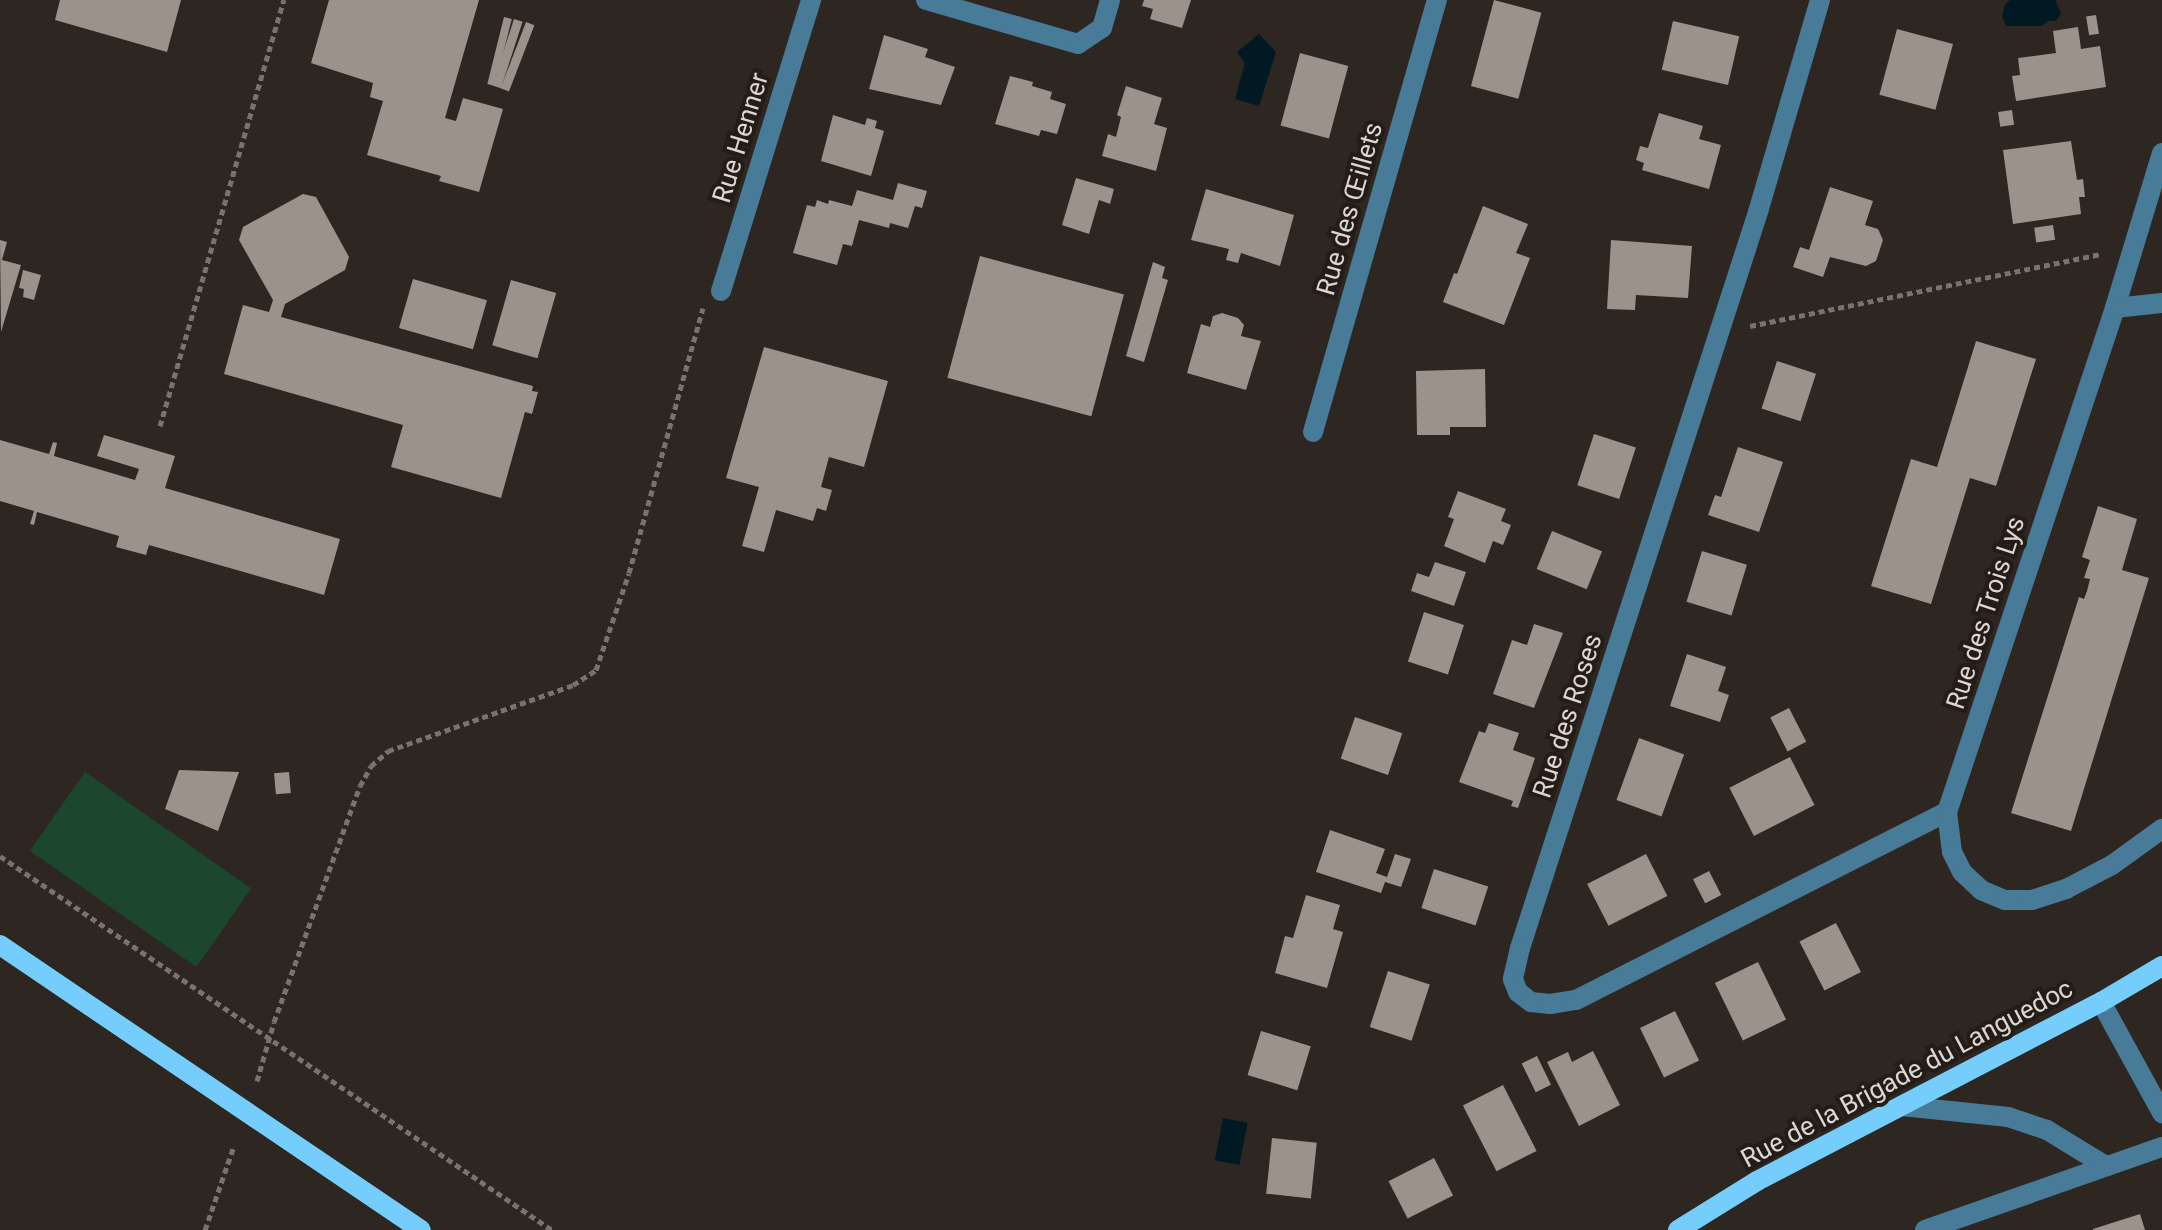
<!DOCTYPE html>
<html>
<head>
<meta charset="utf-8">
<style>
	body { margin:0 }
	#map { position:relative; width:2162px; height:1230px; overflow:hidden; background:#2d2621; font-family:Roboto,sans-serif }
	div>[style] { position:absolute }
	.green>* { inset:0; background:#1c472e; transform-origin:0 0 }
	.water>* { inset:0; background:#001922; transform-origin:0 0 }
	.building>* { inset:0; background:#9b928c; transform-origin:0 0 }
	.path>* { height:5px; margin-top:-2.5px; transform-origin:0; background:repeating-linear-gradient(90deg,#79736e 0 6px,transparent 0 10px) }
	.minor>* { height:20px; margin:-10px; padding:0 10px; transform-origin:10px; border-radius:10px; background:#477b97 }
	.major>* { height:20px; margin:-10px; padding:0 10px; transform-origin:10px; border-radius:10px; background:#75cdfb }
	span { translate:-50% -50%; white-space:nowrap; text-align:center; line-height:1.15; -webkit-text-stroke:8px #231c17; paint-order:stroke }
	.street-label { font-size:26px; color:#dcd7d3 }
</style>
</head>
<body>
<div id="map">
	<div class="green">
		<div style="left:85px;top:772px;width:203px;height:96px;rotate:35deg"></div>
	</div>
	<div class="water">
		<div style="clip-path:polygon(2010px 0,2055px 0,2061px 13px,2056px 21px,2048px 21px,2042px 26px,2006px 26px,2002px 16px,2005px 5px)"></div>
		<div style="clip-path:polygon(1259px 34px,1276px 52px,1259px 106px,1235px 99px,1245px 63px,1237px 52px)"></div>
		<div style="left:1223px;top:1118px;width:25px;height:43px;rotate:11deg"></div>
	</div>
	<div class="building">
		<div style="clip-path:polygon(60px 0,181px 0,167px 52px,55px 20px)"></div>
		<div style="clip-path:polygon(329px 0,479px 0,445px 118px,456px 121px,463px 98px,503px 109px,479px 192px,439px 181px,441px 176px,367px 155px,383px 101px,370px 97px,373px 83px,311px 63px)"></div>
		<div style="clip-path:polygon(1144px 0,1191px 0,1182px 28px,1150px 19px,1153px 9px,1142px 6px)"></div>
		<div style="left:1494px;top:0;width:49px;height:89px;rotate:15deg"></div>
		<div style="left:2096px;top:15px;width:19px;height:10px;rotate:81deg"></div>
		<div style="left:504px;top:17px;width:8px;height:69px;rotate:14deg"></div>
		<div style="left:514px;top:19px;width:9px;height:70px;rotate:18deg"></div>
		<div style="left:1673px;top:21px;width:68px;height:50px;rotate:13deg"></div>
		<div style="left:526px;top:22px;width:9px;height:71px;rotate:21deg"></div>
		<div style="clip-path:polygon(2078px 27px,2081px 49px,2100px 46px,2106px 87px,2016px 101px,2012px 76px,2020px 75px,2018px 58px,2056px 53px,2053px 31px)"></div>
		<div style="left:1897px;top:29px;width:58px;height:68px;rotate:15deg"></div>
		<div style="clip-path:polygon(884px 35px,928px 49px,925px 57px,955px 67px,941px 105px,869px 89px)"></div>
		<div style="left:1300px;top:53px;width:50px;height:75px;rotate:15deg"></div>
		<div style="clip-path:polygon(1010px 76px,1033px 82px,1032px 86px,1052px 92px,1050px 99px,1066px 104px,1057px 134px,1041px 130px,1039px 136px,995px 124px)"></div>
		<div style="clip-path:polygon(1126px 86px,1162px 98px,1154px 124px,1167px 128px,1156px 171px,1102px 156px,1108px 134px,1116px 137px,1121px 117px,1117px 115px)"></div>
		<div style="left:2012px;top:110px;width:15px;height:14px;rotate:82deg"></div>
		<div style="clip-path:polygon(1659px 113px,1703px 126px,1699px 139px,1721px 145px,1709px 189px,1642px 170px,1644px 163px,1636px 160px,1640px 146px,1648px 148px)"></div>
		<div style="clip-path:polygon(833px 115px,865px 125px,867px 118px,877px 121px,875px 128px,884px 131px,871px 176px,821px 161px)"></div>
		<div style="clip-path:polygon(2071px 141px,2077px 180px,2083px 179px,2085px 197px,2079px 197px,2081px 214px,2013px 224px,2003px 150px)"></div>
		<div style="clip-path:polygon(1076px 178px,1114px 189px,1110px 204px,1099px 200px,1089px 234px,1062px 225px)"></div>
		<div style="clip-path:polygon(898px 183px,927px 191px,922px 208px,915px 206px,908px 228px,890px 223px,889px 228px,859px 220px,852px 246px,843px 244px,837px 265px,793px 253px,807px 205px,815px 207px,817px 200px,828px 204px,829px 200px,852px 206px,857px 190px,893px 200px)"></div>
		<div style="clip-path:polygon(1830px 187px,1873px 201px,1865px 225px,1878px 229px,1883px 240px,1876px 261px,1866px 266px,1830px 257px,1823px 277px,1793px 267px,1800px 247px,1809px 250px)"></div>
		<div style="clip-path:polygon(1206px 189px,1294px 215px,1280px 266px,1241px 253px,1238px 263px,1226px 260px,1229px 249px,1191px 240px)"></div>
		<div style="clip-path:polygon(303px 194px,316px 197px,349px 257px,345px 270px,285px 304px,281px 317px,533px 386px,532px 391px,538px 392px,532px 414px,525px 412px,501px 498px,391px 467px,403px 425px,224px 374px,243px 305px,269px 312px,273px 300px,239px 240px,243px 227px)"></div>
		<div style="clip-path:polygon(1483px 206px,1528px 224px,1516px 253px,1530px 258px,1504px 325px,1443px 302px,1454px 273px,1457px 274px)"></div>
		<div style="left:2053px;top:225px;width:15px;height:19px;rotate:82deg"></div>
		<div style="clip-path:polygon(0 240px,7px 242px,2px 260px,21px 265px,1px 332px)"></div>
		<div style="clip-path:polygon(1611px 240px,1692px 246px,1688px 298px,1636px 295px,1635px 310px,1607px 309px)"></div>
		<div style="left:980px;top:256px;width:149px;height:126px;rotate:15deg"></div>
		<div style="clip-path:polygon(1153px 262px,1165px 267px,1162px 278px,1168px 280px,1144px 362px,1126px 356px)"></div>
		<div style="clip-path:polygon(23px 270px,41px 275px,34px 300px,23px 297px,24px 289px,19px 288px)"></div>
		<div style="left:413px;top:279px;width:77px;height:51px;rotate:16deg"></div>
		<div style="left:511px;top:280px;width:47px;height:68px;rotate:16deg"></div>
		<div style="clip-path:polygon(1222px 313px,1238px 318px,1244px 325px,1241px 336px,1261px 341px,1246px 390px,1187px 373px,1201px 324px,1210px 327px,1213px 316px)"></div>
		<div style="clip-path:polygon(1976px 341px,2036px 359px,1996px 486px,1970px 478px,1931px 604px,1871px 586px,1911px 459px,1937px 467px)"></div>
		<div style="clip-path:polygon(764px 347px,888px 381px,864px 467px,829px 457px,821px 487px,832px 490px,826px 511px,817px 508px,813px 521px,776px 510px,764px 552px,742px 546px,759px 487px,726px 478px)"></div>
		<div style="left:1777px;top:361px;width:41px;height:50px;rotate:18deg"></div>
		<div style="clip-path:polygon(1485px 369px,1486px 427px,1450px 427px,1450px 435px,1417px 435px,1416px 371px)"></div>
		<div style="left:1594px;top:434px;width:44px;height:54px;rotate:18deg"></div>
		<div style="clip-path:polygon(104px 435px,175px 456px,165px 488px,340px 539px,324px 595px,149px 545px,146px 555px,116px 547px,119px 536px,37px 512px,34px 525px,30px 524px,34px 511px,0 501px,0 440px,49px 454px,53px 442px,57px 443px,54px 456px,135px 480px,139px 469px,97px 456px)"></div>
		<div style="clip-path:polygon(1738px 447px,1783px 462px,1759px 532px,1708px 515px,1715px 495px,1721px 497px)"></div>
		<div style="clip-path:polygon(1458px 491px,1506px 509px,1501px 521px,1511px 525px,1503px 545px,1493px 541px,1485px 563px,1444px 546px,1454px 519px,1448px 517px)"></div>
		<div style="clip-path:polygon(2098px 506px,2137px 519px,2122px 570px,2149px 578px,2071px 831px,2011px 813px,2079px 597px,2084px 599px,2087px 591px,2090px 579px,2084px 578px,2090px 560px,2082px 557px)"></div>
		<div style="left:1552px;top:531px;width:54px;height:41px;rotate:22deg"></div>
		<div style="left:1702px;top:551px;width:47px;height:53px;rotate:17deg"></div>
		<div style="clip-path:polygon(1435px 562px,1466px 572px,1454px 606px,1411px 591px,1417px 573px,1429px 577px)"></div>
		<div style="left:1424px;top:612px;width:42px;height:52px;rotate:18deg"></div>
		<div style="clip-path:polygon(1534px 624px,1563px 633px,1534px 708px,1493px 694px,1512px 640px,1527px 645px)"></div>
		<div style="clip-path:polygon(1687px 654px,1726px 667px,1718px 691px,1729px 695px,1720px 722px,1670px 706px)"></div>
		<div style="left:1789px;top:708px;width:38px;height:21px;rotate:63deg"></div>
		<div style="left:1355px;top:717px;width:50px;height:44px;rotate:19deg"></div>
		<div style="clip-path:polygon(1489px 723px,1519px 733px,1513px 750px,1535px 758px,1518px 808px,1511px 806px,1513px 801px,1459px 782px,1479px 731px,1485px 733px)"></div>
		<div style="left:1639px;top:738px;width:48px;height:66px;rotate:20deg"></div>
		<div style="left:1790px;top:757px;width:54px;height:68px;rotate:63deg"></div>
		<div style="clip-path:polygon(179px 770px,239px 772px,218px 831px,165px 809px)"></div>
		<div style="left:289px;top:772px;width:21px;height:15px;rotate:85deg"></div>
		<div style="clip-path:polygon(1330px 830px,1385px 849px,1376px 873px,1387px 877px,1395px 854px,1411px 859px,1401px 887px,1385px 882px,1381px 893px,1316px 872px)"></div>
		<div style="left:1646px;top:854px;width:47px;height:66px;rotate:63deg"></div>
		<div style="left:1434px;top:869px;width:57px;height:41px;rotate:18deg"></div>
		<div style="left:1709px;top:871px;width:27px;height:18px;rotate:63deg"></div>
		<div style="clip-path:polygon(1306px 895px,1340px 905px,1333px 929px,1343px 932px,1327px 988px,1275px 973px,1285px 936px,1293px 938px)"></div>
		<div style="left:1836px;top:923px;width:55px;height:41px;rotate:63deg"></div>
		<div style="left:1758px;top:962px;width:64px;height:48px;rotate:64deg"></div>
		<div style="left:1388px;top:971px;width:44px;height:59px;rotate:18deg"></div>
		<div style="left:1675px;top:1011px;width:55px;height:39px;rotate:64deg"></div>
		<div style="left:1261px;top:1031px;width:52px;height:46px;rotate:17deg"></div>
		<div style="clip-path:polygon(1593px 1051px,1620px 1105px,1579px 1126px,1547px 1062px,1568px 1052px,1572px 1062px)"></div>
		<div style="left:1537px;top:1056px;width:32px;height:17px;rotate:64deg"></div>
		<div style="left:1503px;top:1085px;width:74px;height:45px;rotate:63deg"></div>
		<div style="left:1272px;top:1138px;width:45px;height:56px;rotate:6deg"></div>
		<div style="left:1434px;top:1158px;width:42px;height:51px;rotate:63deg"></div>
		<div style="clip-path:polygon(2140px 1214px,2145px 1230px,2093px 1230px,2093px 1229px)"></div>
	</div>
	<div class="path">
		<div style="left:1750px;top:326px;width:358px;rotate:-11.6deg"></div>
		<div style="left:160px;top:426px;width:444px;rotate:-73.8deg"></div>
		<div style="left:0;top:856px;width:667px;rotate:34.12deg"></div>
		<div style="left:257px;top:1081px;width:61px;rotate:-73.9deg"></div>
		<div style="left:274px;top:1022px;width:251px;rotate:-70deg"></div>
		<div style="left:360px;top:786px;width:23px;rotate:-61deg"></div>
		<div style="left:371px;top:766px;width:23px;rotate:-41deg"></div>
		<div style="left:388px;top:751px;width:196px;rotate:-19.6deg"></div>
		<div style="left:573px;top:685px;width:27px;rotate:-33deg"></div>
		<div style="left:596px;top:670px;width:102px;rotate:-71.2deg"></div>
		<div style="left:629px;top:573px;width:275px;rotate:-74.4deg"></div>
		<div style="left:205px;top:1230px;width:89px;rotate:-71deg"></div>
	</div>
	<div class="minor">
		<div style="left:926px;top:0;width:158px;rotate:16.1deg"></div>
		<div style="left:1078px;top:44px;width:29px;rotate:-34deg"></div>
		<div style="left:1102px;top:28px;width:29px;rotate:-74deg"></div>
		<div style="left:1820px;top:0;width:218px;rotate:106.3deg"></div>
		<div style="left:1759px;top:209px;width:777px;rotate:107.92deg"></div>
		<div style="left:1520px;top:948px;width:32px;rotate:103deg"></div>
		<div style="left:1513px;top:979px;width:14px;rotate:69deg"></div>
		<div style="left:1518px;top:992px;width:16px;rotate:38deg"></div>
		<div style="left:1531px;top:1002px;width:19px;rotate:6deg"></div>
		<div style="left:1550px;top:1004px;width:26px;rotate:-9deg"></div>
		<div style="left:1576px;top:1000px;width:416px;rotate:-26.9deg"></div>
		<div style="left:2162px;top:153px;width:162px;rotate:106.9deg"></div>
		<div style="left:2115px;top:308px;width:531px;rotate:108.43deg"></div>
		<div style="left:1947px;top:812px;width:40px;rotate:82.9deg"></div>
		<div style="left:1952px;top:852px;width:22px;rotate:63deg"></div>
		<div style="left:1962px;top:872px;width:26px;rotate:43deg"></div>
		<div style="left:1981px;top:890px;width:26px;rotate:23deg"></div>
		<div style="left:2005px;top:900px;width:27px"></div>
		<div style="left:2032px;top:900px;width:36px;rotate:-18deg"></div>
		<div style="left:2066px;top:889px;width:52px;rotate:-27.6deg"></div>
		<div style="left:2112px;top:865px;width:62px;rotate:-35.8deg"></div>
		<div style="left:721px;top:291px;width:305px;rotate:-72.8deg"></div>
		<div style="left:2115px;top:308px;width:47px;rotate:-6.1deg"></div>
		<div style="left:1313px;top:432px;width:449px;rotate:-74deg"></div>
		<div style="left:2101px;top:1002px;width:127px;rotate:61.2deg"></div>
		<div style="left:1902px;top:1106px;width:107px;rotate:5.9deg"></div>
		<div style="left:2008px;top:1117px;width:41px;rotate:18.4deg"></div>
		<div style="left:2047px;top:1130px;width:69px;rotate:31.4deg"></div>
		<div style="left:1925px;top:1230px;width:251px;rotate:-19.3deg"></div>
	</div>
	<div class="major">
		<div style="left:0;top:945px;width:508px;rotate:34.1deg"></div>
		<div style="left:1678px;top:1230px;width:93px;rotate:-31.8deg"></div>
		<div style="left:1757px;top:1181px;width:388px;rotate:-27.5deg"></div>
		<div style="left:2101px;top:1002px;width:71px;rotate:-30.5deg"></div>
	</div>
	<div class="street-label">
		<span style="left:741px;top:138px;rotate:-73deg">Rue Henner</span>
		<span style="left:1350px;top:209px;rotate:-74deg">Rue des Œillets</span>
		<span style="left:1986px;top:613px;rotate:-72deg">Rue des Trois Lys</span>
		<span style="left:1568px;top:716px;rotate:-72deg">Rue des Roses</span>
		<span style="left:1907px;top:1074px;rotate:-28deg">Rue de la Brigade du Languedoc</span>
	</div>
</div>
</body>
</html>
